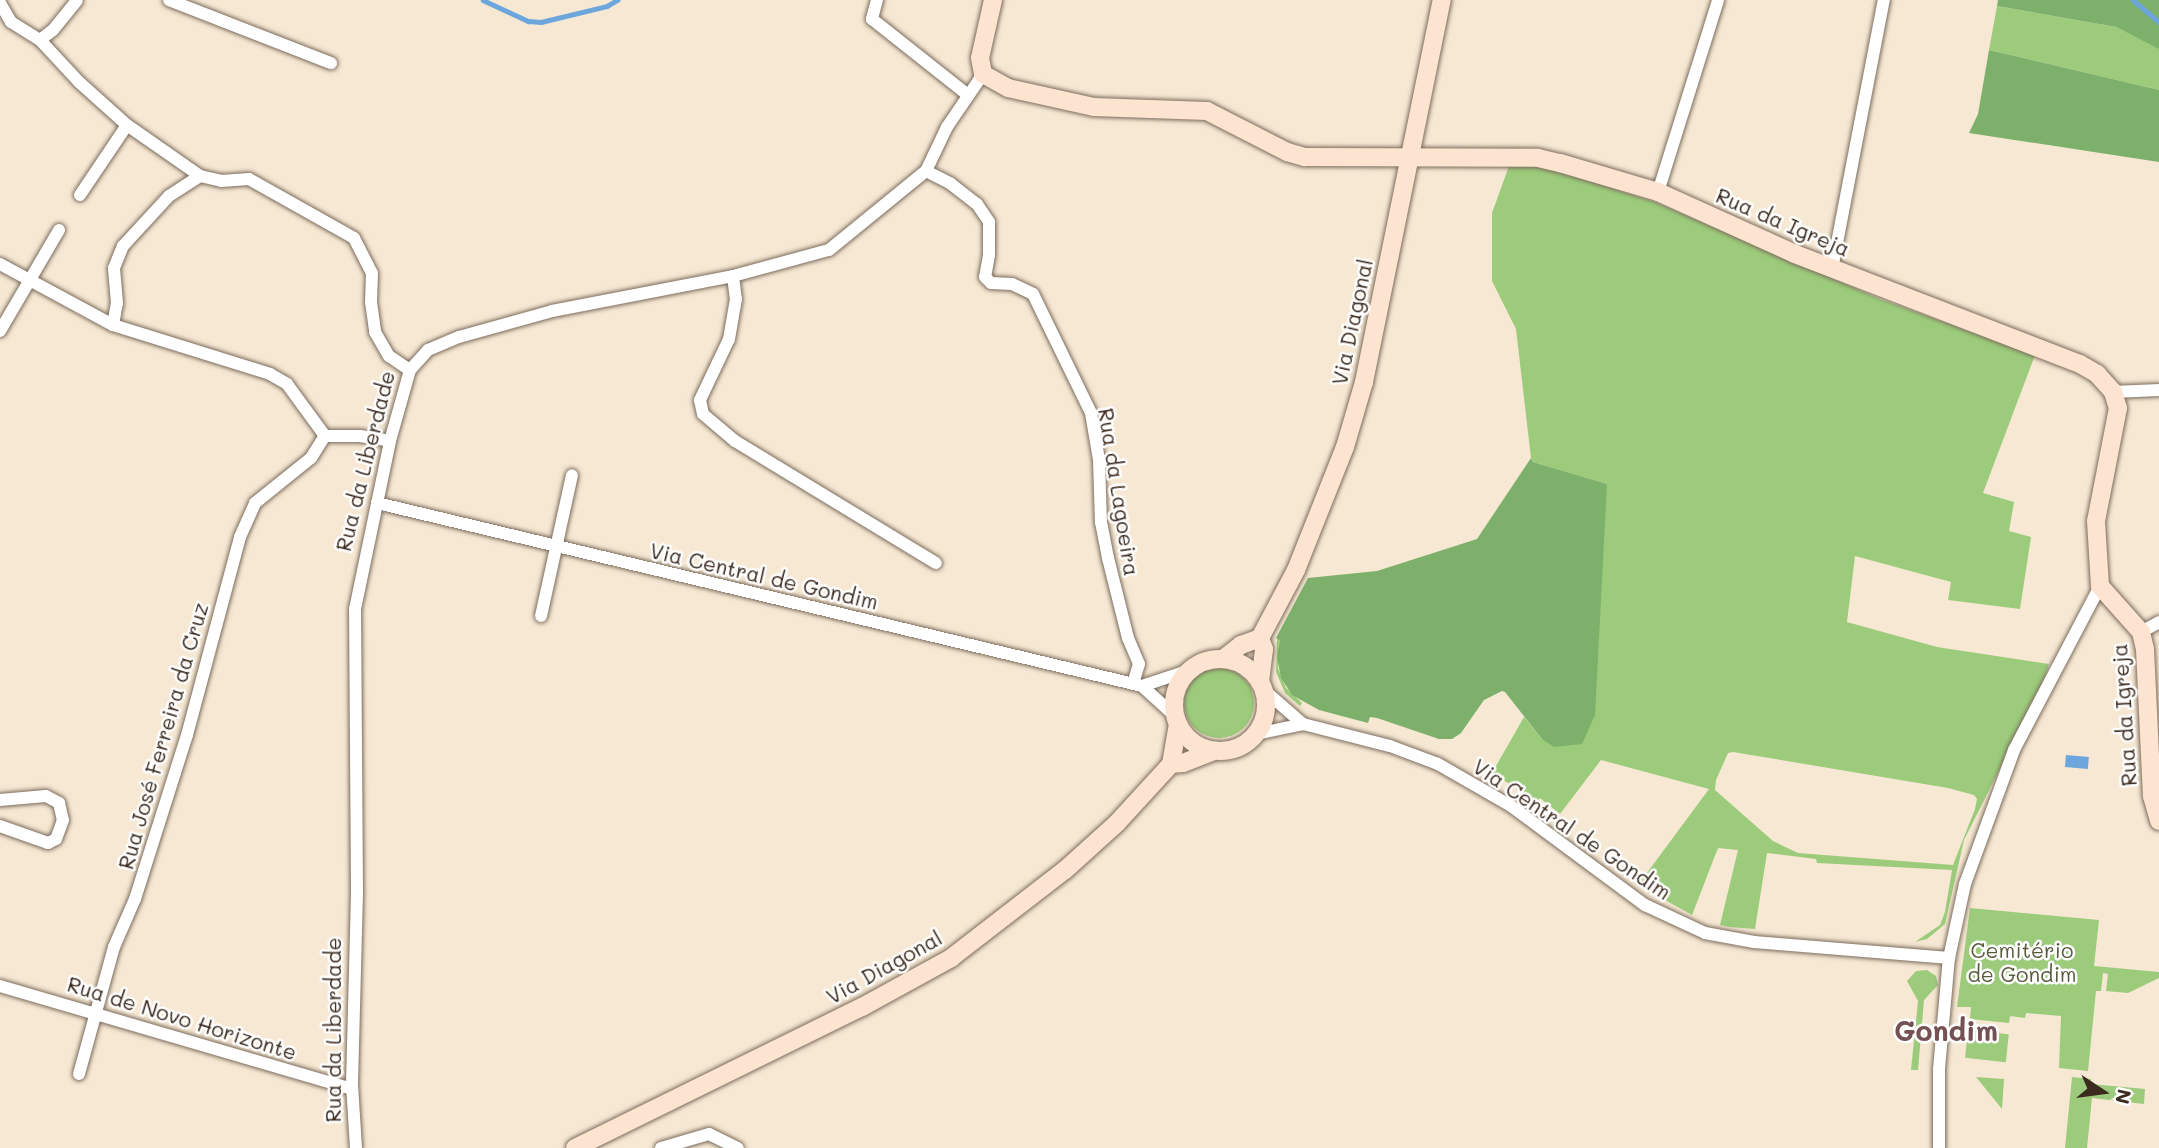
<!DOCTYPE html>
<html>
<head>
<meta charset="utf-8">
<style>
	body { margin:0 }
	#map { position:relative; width:2159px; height:1148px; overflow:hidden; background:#f6e8d3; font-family:Mali,sans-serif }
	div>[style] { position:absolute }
	.green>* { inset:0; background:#9ccc7b; transform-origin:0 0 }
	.round { border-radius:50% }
	.forest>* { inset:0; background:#7db06b }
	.water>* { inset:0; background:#6ca6dc; transform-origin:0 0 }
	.stream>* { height:4.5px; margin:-2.25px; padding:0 2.25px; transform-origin:2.25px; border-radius:2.25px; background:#6ca6dc }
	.roads { filter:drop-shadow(0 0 2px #7c6c5d) drop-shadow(0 0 2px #7c6c5d) }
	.street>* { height:12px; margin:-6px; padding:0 6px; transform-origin:6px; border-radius:6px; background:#fff }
	.secondary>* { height:18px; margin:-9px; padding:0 9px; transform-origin:9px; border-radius:9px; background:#fde4d0 }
	.secondary>.ring { margin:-9px; padding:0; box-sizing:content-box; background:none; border:18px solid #fde4d0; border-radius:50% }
	span { translate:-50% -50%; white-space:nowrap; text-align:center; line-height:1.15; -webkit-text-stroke:5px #fff; paint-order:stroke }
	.street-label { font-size:21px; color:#3b2a1e }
	.park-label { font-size:21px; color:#585b3a }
	.district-label { font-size:28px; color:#755154; font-weight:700 }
	.north { position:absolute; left:2068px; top:1057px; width:70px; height:70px; -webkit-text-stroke:5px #fff; paint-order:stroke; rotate:103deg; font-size:19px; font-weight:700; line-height:28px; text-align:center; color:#3b2a1e }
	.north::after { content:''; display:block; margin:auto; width:24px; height:32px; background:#3b2a1e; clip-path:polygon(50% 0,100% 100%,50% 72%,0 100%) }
</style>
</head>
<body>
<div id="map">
	<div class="green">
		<div style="clip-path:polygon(1997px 6px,2116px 27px,2156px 47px,2159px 49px,2159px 90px,1989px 50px)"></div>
		<div style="clip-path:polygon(evenodd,1509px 166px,1541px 166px,1655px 202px,1880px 299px,2035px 355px,1983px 493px,2014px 502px,2009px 531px,2031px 537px,2020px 609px,1948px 600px,1951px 582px,1855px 556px,1847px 622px,1937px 647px,2049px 664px,2042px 685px,1964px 840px,1945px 924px,1927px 939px,1915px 942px,1940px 925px,1945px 912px,1952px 870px,1817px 863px,1816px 859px,1767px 853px,1755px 929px,1729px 927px,1720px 925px,1738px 850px,1718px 848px,1692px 915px,1638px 885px,1709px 789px,1601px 760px,1560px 814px,1540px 798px,1537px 801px,1492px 773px,1524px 717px,1542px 739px,1607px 484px,1533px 462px,1531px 458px,1516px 329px,1492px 281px,1492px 213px,1509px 166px,1733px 752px,1948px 788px,1974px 795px,1977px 799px,1975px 809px,1953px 865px,1798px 853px,1773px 841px,1715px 790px,1716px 780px,1728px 753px,1733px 752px)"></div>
		<div style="clip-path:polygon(1277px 639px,1280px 641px,1278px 668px,1286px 688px,1302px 703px,1300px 706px,1285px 693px,1276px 672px)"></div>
		<div class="round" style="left:1184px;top:668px;width:70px;height:70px"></div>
		<div style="clip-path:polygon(1970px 908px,2099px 920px,2094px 966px,2159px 972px,2159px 978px,2128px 993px,2106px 991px,2108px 974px,2103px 973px,2101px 991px,2096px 991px,2088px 1071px,2059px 1068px,2061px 1016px,2026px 1013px,2025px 1018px,2010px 1016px,2009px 1023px,1970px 1019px,1971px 1007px,1957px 1007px)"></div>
		<div style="clip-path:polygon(1927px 970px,1936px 976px,1938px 985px,1924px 1000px,1918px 1070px,1911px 1070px,1918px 1001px,1907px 981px,1916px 971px)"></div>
		<div style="left:1968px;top:1030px;width:41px;height:28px;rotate:6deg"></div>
		<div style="clip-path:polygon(1976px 1077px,2004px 1079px,2002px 1109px)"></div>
		<div style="clip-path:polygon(2072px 1077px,2091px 1079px,2091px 1084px,2145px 1089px,2144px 1104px,2092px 1098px,2087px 1148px,2065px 1148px)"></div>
	</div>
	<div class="forest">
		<div style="clip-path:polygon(1998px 0,2159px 0,2159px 49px,2116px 27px,1997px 6px)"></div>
		<div style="clip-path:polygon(1989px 50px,2159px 90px,2159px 162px,1969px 133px,1978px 114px)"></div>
		<div style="clip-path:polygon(1531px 458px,1533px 462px,1607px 484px,1595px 715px,1582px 744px,1554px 747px,1542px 739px,1505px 692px,1502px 691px,1484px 700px,1461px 733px,1452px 739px,1439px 739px,1377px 718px,1370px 717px,1368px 723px,1319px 710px,1292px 695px,1281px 678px,1277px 657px,1280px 641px,1276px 638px,1308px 578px,1377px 571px,1477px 539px)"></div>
	</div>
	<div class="water">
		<div style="left:2066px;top:755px;width:23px;height:12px;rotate:5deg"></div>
	</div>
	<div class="stream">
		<div style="left:483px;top:0;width:50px;rotate:25deg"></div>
		<div style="left:528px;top:21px;width:13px;rotate:4deg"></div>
		<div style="left:541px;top:22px;width:68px;rotate:-13.6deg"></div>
		<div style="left:607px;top:6px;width:12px;rotate:-31deg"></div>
		<div style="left:2133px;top:0;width:34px;rotate:40deg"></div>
	</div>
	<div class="roads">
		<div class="street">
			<div style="left:169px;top:0;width:174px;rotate:21.3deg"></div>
			<div style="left:877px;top:0;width:20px;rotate:105deg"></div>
			<div style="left:872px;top:19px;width:122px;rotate:38.4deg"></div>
			<div style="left:0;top:3px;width:22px;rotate:60deg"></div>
			<div style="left:11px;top:22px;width:34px;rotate:32deg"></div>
			<div style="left:40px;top:40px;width:57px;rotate:47.1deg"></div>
			<div style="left:79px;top:82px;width:64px;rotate:41.9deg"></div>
			<div style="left:127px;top:125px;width:89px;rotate:34.9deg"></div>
			<div style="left:200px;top:176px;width:22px;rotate:13deg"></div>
			<div style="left:221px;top:181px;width:28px;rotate:-4deg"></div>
			<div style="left:249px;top:179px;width:120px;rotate:29.3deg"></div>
			<div style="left:354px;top:238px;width:39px;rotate:63deg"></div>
			<div style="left:372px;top:273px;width:29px;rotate:92deg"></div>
			<div style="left:371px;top:302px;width:30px;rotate:82deg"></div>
			<div style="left:375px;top:332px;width:28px;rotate:60deg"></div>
			<div style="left:389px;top:356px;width:25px;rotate:34deg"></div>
			<div style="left:40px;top:40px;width:16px;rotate:-38deg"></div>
			<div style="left:53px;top:30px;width:38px;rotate:-51deg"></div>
			<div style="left:926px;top:171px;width:28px;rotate:27deg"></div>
			<div style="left:951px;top:184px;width:33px;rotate:38deg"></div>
			<div style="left:977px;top:204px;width:22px;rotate:56deg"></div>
			<div style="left:989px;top:222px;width:33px;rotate:90deg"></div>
			<div style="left:989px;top:255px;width:22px;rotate:100deg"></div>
			<div style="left:985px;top:277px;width:8px;rotate:45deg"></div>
			<div style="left:991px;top:283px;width:21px;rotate:3deg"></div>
			<div style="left:1012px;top:284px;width:23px;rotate:25deg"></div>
			<div style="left:1033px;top:294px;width:132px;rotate:64deg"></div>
			<div style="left:1091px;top:413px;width:48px;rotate:80.3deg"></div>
			<div style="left:1099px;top:460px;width:62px;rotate:88.2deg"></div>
			<div style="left:1101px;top:522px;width:37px;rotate:79deg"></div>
			<div style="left:1108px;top:558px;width:82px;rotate:76deg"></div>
			<div style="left:1128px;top:638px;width:28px;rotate:67deg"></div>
			<div style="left:1139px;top:664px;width:21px;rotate:107deg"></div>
			<div style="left:1658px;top:192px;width:201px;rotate:-72.6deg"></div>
			<div style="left:80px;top:195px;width:84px;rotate:-56.1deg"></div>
			<div style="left:0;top:264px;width:128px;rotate:28.4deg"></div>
			<div style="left:113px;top:325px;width:164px;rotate:17.3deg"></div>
			<div style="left:270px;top:374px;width:20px;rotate:30deg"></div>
			<div style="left:287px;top:384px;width:64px;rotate:53.8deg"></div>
			<div style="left:1832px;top:269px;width:274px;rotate:-79.1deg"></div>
			<div style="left:733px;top:276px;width:23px;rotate:83deg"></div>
			<div style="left:736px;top:299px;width:41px;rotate:99.9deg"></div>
			<div style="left:729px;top:339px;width:68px;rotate:115.4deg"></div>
			<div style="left:700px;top:400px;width:14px;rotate:78deg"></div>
			<div style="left:703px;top:414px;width:42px;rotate:40.2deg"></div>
			<div style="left:735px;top:441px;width:235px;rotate:31.3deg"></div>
			<div style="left:113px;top:325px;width:22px;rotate:-80deg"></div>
			<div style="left:117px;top:303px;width:35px;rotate:-95deg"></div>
			<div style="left:114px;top:268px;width:24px;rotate:-68deg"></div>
			<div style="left:123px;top:246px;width:68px;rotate:-47.4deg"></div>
			<div style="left:169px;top:196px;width:37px;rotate:-33deg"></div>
			<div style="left:0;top:331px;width:117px;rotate:-59.7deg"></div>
			<div style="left:2113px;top:392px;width:46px;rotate:-2.5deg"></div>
			<div style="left:325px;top:436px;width:35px"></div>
			<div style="left:360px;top:436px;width:30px;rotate:9deg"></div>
			<div style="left:377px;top:503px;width:787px;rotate:13.45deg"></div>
			<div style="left:1142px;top:686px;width:45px;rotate:42.3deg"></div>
			<div style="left:541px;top:616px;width:144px;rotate:-77.6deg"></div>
			<div style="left:2141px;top:632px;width:21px;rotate:-29deg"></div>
			<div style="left:1142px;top:686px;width:47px;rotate:-18.4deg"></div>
			<div style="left:1264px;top:690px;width:52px;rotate:41.1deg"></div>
			<div style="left:1256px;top:734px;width:48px;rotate:-12deg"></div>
			<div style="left:1303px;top:724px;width:90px;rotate:14.2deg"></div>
			<div style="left:1390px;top:746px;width:51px;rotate:20.6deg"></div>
			<div style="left:1438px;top:764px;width:84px;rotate:29.9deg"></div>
			<div style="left:1511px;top:806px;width:167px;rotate:36.5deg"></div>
			<div style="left:1645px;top:905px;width:66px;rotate:25deg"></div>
			<div style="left:1705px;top:933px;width:50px;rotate:10.4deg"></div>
			<div style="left:1754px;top:942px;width:196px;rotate:4.7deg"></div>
			<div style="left:0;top:800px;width:46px;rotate:-5deg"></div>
			<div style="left:46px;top:796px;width:15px;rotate:28deg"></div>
			<div style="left:59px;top:803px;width:17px;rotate:77deg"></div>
			<div style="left:63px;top:820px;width:20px;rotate:110deg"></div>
			<div style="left:56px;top:839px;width:9px;rotate:153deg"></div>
			<div style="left:48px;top:843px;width:51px;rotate:-160.5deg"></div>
			<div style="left:0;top:986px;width:367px;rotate:16.3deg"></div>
			<div style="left:79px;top:1074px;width:132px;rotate:-74.6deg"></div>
			<div style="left:114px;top:947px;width:52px;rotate:-66.4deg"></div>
			<div style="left:135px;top:899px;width:172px;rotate:-72.4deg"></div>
			<div style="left:187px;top:735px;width:205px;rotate:-75deg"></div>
			<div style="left:240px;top:537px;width:37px;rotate:-66deg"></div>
			<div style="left:255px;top:503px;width:72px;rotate:-38.8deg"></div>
			<div style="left:311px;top:458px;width:26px;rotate:-58deg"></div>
			<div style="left:356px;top:1148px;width:64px;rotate:-93.6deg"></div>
			<div style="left:352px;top:1084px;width:192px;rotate:-88.5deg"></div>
			<div style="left:357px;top:892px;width:283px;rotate:-90.4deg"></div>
			<div style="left:355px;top:609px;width:172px;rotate:-78.2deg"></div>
			<div style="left:390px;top:441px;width:74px;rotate:-74.3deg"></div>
			<div style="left:410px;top:370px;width:27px;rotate:-48deg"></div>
			<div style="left:428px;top:350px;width:34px;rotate:-23deg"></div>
			<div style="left:459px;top:337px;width:97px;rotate:-15.6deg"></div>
			<div style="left:552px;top:311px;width:184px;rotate:-10.9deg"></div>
			<div style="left:733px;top:276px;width:99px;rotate:-15.2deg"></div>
			<div style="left:829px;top:250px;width:125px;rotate:-39.2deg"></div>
			<div style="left:926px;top:171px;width:49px;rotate:-64.5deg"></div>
			<div style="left:947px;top:127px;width:64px;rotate:-55.8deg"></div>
			<div style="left:661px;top:1148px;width:50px;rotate:-16.3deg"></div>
			<div style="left:709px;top:1134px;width:32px;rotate:26deg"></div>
			<div style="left:1939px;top:1148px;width:79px;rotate:-90deg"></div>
			<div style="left:1939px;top:1069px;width:111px;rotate:-84.9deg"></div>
			<div style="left:1949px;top:958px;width:76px;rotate:-77.8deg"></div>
			<div style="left:1965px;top:884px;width:143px;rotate:-69.9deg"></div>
			<div style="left:2014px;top:750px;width:185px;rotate:-62.3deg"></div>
		</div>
		<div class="secondary">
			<div style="left:993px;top:0;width:59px;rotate:102.6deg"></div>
			<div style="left:980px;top:58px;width:16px;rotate:79deg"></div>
			<div style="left:983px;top:74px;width:29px;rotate:29deg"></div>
			<div style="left:1008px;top:88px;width:88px;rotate:12.5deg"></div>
			<div style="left:1094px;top:107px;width:113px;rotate:2deg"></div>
			<div style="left:1207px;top:111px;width:90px;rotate:27.1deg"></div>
			<div style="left:1287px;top:152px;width:19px;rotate:16deg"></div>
			<div style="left:1305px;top:157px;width:233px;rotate:0.2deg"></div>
			<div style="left:1538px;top:158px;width:23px;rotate:13deg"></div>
			<div style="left:1560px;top:163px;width:102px;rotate:16.5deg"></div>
			<div style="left:1658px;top:192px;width:150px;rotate:24.3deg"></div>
			<div style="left:1795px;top:254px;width:305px;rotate:21.1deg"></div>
			<div style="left:2080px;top:364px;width:20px;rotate:30deg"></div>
			<div style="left:2097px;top:374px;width:24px;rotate:48deg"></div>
			<div style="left:2113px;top:392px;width:17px;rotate:73deg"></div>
			<div style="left:2118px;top:408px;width:115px;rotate:101deg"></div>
			<div style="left:2096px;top:521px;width:65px;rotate:86.5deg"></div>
			<div style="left:2100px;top:586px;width:62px;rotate:48.3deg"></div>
			<div style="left:2141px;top:632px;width:17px;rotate:77deg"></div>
			<div style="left:2145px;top:649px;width:147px;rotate:87.3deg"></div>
			<div style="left:2152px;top:796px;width:26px;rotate:74deg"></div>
			<div class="ring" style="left:1174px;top:659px;width:74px;height:74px"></div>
			<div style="left:1223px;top:659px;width:23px;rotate:-38deg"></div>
			<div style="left:1241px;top:645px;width:20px;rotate:-20deg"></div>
			<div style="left:1260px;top:638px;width:77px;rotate:-62.1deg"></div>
			<div style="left:1296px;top:570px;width:132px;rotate:-68.3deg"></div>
			<div style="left:1345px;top:447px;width:68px;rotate:-73.7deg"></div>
			<div style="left:1364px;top:382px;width:390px;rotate:-78.5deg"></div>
			<div style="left:1260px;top:682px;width:33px;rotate:-83deg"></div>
			<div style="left:1264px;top:649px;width:12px;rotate:-110deg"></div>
			<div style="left:1171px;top:764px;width:12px;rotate:-5deg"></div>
			<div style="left:1183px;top:763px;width:33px;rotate:-21deg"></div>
			<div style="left:575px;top:1148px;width:320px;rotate:-26.2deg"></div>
			<div style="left:862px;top:1007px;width:102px;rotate:-28.8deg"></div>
			<div style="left:951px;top:958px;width:144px;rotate:-37.7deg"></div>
			<div style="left:1065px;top:870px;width:70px;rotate:-42.1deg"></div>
			<div style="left:1117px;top:823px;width:80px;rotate:-47.5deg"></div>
			<div style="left:1171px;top:764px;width:41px;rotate:-80.1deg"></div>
		</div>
	</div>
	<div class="street-label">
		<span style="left:1783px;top:222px;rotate:23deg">Rua da Igreja</span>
		<span style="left:1352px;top:322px;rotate:-78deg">Via Diagonal</span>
		<span style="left:365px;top:461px;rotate:-76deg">Rua da Liberdade</span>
		<span style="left:1119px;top:492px;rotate:81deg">Rua da Lagoeira</span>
		<span style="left:764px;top:576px;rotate:13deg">Via Central de Gondim</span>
		<span style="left:2124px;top:715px;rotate:-94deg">Rua da Igreja</span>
		<span style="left:163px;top:736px;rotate:-74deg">Rua José Ferreira da Cruz</span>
		<span style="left:1572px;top:829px;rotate:34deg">Via Central de Gondim</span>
		<span style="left:884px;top:967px;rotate:-29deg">Via Diagonal</span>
		<span style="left:182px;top:1018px;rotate:17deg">Rua de Novo Horizonte</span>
		<span style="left:333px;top:1030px;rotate:-90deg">Rua da Liberdade</span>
	</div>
	<div class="park-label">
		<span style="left:2022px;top:962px">Cemitério<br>de Gondim</span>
	</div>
	<div class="district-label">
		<span style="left:1946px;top:1030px">Gondim</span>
	</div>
	<div class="north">N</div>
</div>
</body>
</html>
